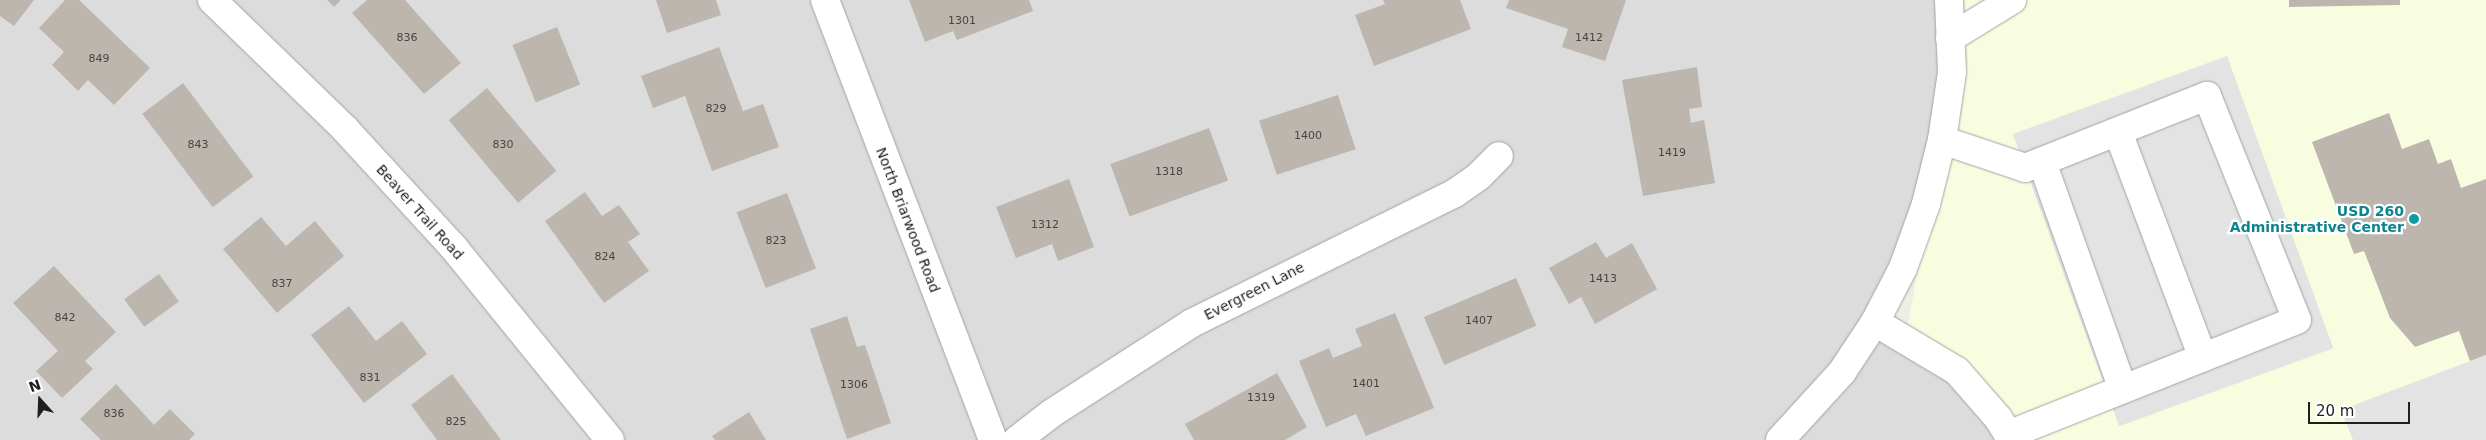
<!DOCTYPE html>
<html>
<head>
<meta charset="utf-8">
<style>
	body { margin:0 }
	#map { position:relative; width:2486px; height:440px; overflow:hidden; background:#efede6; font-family:"DejaVu Sans",sans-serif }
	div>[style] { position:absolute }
	.residential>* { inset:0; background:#dddcdc }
	.education>* { inset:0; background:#f9fde0 }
	.parking>* { inset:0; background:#e3e3e3; transform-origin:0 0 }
	.building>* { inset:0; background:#bcb6af; transform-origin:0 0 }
	.roads { filter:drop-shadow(0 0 1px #a3a3a3) drop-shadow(0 0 1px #a3a3a3) }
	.minor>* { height:28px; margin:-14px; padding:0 14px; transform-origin:14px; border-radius:14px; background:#fff }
	.dots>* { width:14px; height:14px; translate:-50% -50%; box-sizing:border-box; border:2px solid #fff; border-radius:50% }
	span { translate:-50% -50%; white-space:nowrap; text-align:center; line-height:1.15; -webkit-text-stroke:4.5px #fff; paint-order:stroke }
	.number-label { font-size:11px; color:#464543 }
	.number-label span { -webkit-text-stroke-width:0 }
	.culture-label { font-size:14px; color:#0d838f; font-weight:700 }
	.right { translate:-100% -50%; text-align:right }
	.street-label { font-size:14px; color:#1f1f1f }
	.north { position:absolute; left:15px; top:375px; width:50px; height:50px; -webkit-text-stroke:4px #fff; paint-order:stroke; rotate:340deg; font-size:14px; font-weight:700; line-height:20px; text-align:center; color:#1f1f1f }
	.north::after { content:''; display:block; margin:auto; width:18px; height:22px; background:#1f1f1f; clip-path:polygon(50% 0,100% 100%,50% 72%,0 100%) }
	.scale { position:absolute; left:2308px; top:402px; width:102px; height:22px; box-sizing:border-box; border:2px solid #1f1f1f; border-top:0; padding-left:6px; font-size:15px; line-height:18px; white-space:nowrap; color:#1f1f1f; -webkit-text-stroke:4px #fff; paint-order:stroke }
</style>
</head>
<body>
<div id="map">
	<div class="residential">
		<div style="clip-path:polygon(0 0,1949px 0,1942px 140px,1875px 322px,1957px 371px,2009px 440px,0 440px)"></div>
	</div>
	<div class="education">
		<div style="clip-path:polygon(1939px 0,2486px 0,2486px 440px,2009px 440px,1905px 340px,1942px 140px)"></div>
	</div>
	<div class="parking">
		<div style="left:2227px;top:56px;width:311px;height:228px;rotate:70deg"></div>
		<div style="clip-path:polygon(2486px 355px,2486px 440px,2353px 440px,2341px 410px)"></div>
	</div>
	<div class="building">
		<div style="clip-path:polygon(0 0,34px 0,14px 26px,0 16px)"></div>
		<div style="clip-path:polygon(65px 0,79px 0,150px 68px,114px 105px,88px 80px,78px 91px,52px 65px,64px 52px,39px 28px)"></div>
		<div style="clip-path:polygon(327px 0,341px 0,334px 7px)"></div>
		<div style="clip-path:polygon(367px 0,405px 0,461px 63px,424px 94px,352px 13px)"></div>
		<div style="clip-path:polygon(656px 0,716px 0,721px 15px,667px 33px)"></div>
		<div style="clip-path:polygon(909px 0,1029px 0,1033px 11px,957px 40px,953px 31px,925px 42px)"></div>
		<div style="clip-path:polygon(1383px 0,1460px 0,1471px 29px,1374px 66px,1355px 15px,1385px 4px)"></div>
		<div style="clip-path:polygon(1509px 0,1626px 0,1605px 61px,1562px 47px,1568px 29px,1506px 8px)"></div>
		<div style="clip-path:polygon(2289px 0,2400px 0,2400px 5px,2289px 7px)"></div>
		<div style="left:557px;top:27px;width:62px;height:48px;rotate:68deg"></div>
		<div style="clip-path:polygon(719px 47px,743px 111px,763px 104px,779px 147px,712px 171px,685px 96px,653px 108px,641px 76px)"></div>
		<div style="clip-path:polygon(1697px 67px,1702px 107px,1689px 109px,1691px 123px,1704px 120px,1715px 183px,1643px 196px,1622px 80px)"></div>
		<div style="left:183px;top:83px;width:117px;height:51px;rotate:53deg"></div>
		<div style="left:487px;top:88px;width:108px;height:50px;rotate:50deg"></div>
		<div style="left:1338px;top:95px;width:57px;height:83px;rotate:72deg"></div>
		<div style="clip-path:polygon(2389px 113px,2402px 149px,2429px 139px,2438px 164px,2451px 159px,2461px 188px,2486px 179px,2486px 355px,2470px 361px,2459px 331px,2415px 347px,2390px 318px,2364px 251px,2354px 254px,2312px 142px)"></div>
		<div style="left:1209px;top:128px;width:56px;height:105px;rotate:70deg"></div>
		<div style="clip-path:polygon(1069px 179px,1094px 247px,1058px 261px,1052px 244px,1016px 258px,996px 207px)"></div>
		<div style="clip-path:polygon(585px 192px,602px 216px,619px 205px,640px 234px,628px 242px,649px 271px,604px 303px,545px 221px)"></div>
		<div style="left:787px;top:193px;width:81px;height:54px;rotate:69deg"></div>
		<div style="clip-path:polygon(261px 217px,286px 246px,315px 221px,344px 256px,277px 313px,223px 249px)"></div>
		<div style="clip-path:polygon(1596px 242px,1606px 258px,1632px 243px,1657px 289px,1595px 324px,1581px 297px,1569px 304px,1549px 268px)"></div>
		<div style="clip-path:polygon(54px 266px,116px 332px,85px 361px,93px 369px,62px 398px,36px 371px,58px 351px,13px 303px)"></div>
		<div style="left:159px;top:274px;width:34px;height:43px;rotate:54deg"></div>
		<div style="left:1516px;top:278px;width:52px;height:100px;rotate:67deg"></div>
		<div style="clip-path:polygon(349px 306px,376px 341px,402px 321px,427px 354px,364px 403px,311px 335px)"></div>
		<div style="clip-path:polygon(1395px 313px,1434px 408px,1366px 436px,1356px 414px,1326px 427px,1299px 361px,1329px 348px,1333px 358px,1362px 346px,1355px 329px)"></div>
		<div style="clip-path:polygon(847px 316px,857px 347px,865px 345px,891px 423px,847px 439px,810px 329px)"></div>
		<div style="clip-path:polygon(1277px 373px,1307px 427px,1285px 440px,1194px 440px,1185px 424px)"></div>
		<div style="clip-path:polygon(452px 374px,501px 440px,437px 440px,411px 405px)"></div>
		<div style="clip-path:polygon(116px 384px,154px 425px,170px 409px,195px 434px,189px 440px,101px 440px,80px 419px)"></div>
		<div style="clip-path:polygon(749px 412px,766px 440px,715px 440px,712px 436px)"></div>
	</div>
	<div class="roads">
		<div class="minor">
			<div style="left:212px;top:0;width:185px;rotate:44.1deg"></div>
			<div style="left:345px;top:129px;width:161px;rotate:47.5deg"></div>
			<div style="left:454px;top:248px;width:247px;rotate:50.9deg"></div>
			<div style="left:825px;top:0;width:471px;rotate:69.1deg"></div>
			<div style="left:1950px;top:38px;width:73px;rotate:-31.5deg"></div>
			<div style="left:2118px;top:132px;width:241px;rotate:69.4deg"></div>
			<div style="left:1942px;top:140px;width:88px;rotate:18.6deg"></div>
			<div style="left:2025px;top:168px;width:196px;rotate:-21.6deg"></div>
			<div style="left:2207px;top:96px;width:241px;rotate:68.1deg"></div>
			<div style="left:2297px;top:320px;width:311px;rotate:158.3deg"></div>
			<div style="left:2042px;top:162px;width:241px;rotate:70.4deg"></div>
			<div style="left:1875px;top:322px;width:96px;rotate:30.9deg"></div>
			<div style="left:1957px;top:371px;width:62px;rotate:48.9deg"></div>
			<div style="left:1998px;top:418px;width:26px;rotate:58deg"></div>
			<div style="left:1017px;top:440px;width:44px;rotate:-37.6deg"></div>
			<div style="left:1052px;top:413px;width:166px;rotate:-32.7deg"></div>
			<div style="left:1192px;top:323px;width:293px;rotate:-26.3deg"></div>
			<div style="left:1455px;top:193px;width:29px;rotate:-35deg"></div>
			<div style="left:1479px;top:176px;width:28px;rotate:-45deg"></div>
			<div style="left:1780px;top:440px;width:92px;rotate:-47.6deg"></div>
			<div style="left:1842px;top:372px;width:60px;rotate:-56.6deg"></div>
			<div style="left:1875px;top:322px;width:61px;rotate:-62.6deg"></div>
			<div style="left:1903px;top:268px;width:68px;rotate:-70.2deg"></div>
			<div style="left:1926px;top:204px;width:66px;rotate:-76deg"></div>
			<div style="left:1942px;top:140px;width:69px;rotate:-81.6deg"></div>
			<div style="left:1952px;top:72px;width:72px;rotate:-92.4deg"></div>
		</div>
	</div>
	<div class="dots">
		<div style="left:2414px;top:219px;background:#0f9aa8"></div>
	</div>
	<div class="number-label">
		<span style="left:962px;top:21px">1301</span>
		<span style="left:407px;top:38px">836</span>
		<span style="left:1589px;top:38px">1412</span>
		<span style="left:99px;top:59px">849</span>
		<span style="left:716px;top:109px">829</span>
		<span style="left:1308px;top:136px">1400</span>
		<span style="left:198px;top:145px">843</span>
		<span style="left:503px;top:145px">830</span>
		<span style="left:1672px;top:153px">1419</span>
		<span style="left:1169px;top:172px">1318</span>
		<span style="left:1045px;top:225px">1312</span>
		<span style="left:776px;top:241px">823</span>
		<span style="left:605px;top:257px">824</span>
		<span style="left:1603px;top:279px">1413</span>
		<span style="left:282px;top:284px">837</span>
		<span style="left:65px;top:318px">842</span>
		<span style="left:1479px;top:321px">1407</span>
		<span style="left:370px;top:378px">831</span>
		<span style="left:1366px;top:384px">1401</span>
		<span style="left:854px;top:385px">1306</span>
		<span style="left:1261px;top:398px">1319</span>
		<span style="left:114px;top:414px">836</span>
		<span style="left:456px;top:422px">825</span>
	</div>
	<div class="culture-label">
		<span class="right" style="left:2404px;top:219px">USD 260<br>Administrative Center</span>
	</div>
	<div class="street-label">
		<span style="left:420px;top:212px;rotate:48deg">Beaver Trail Road</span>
		<span style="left:908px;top:220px;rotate:69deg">North Briarwood Road</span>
		<span style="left:1254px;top:291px;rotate:-27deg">Evergreen Lane</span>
	</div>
	<div class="north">N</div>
	<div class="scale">20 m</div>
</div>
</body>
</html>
